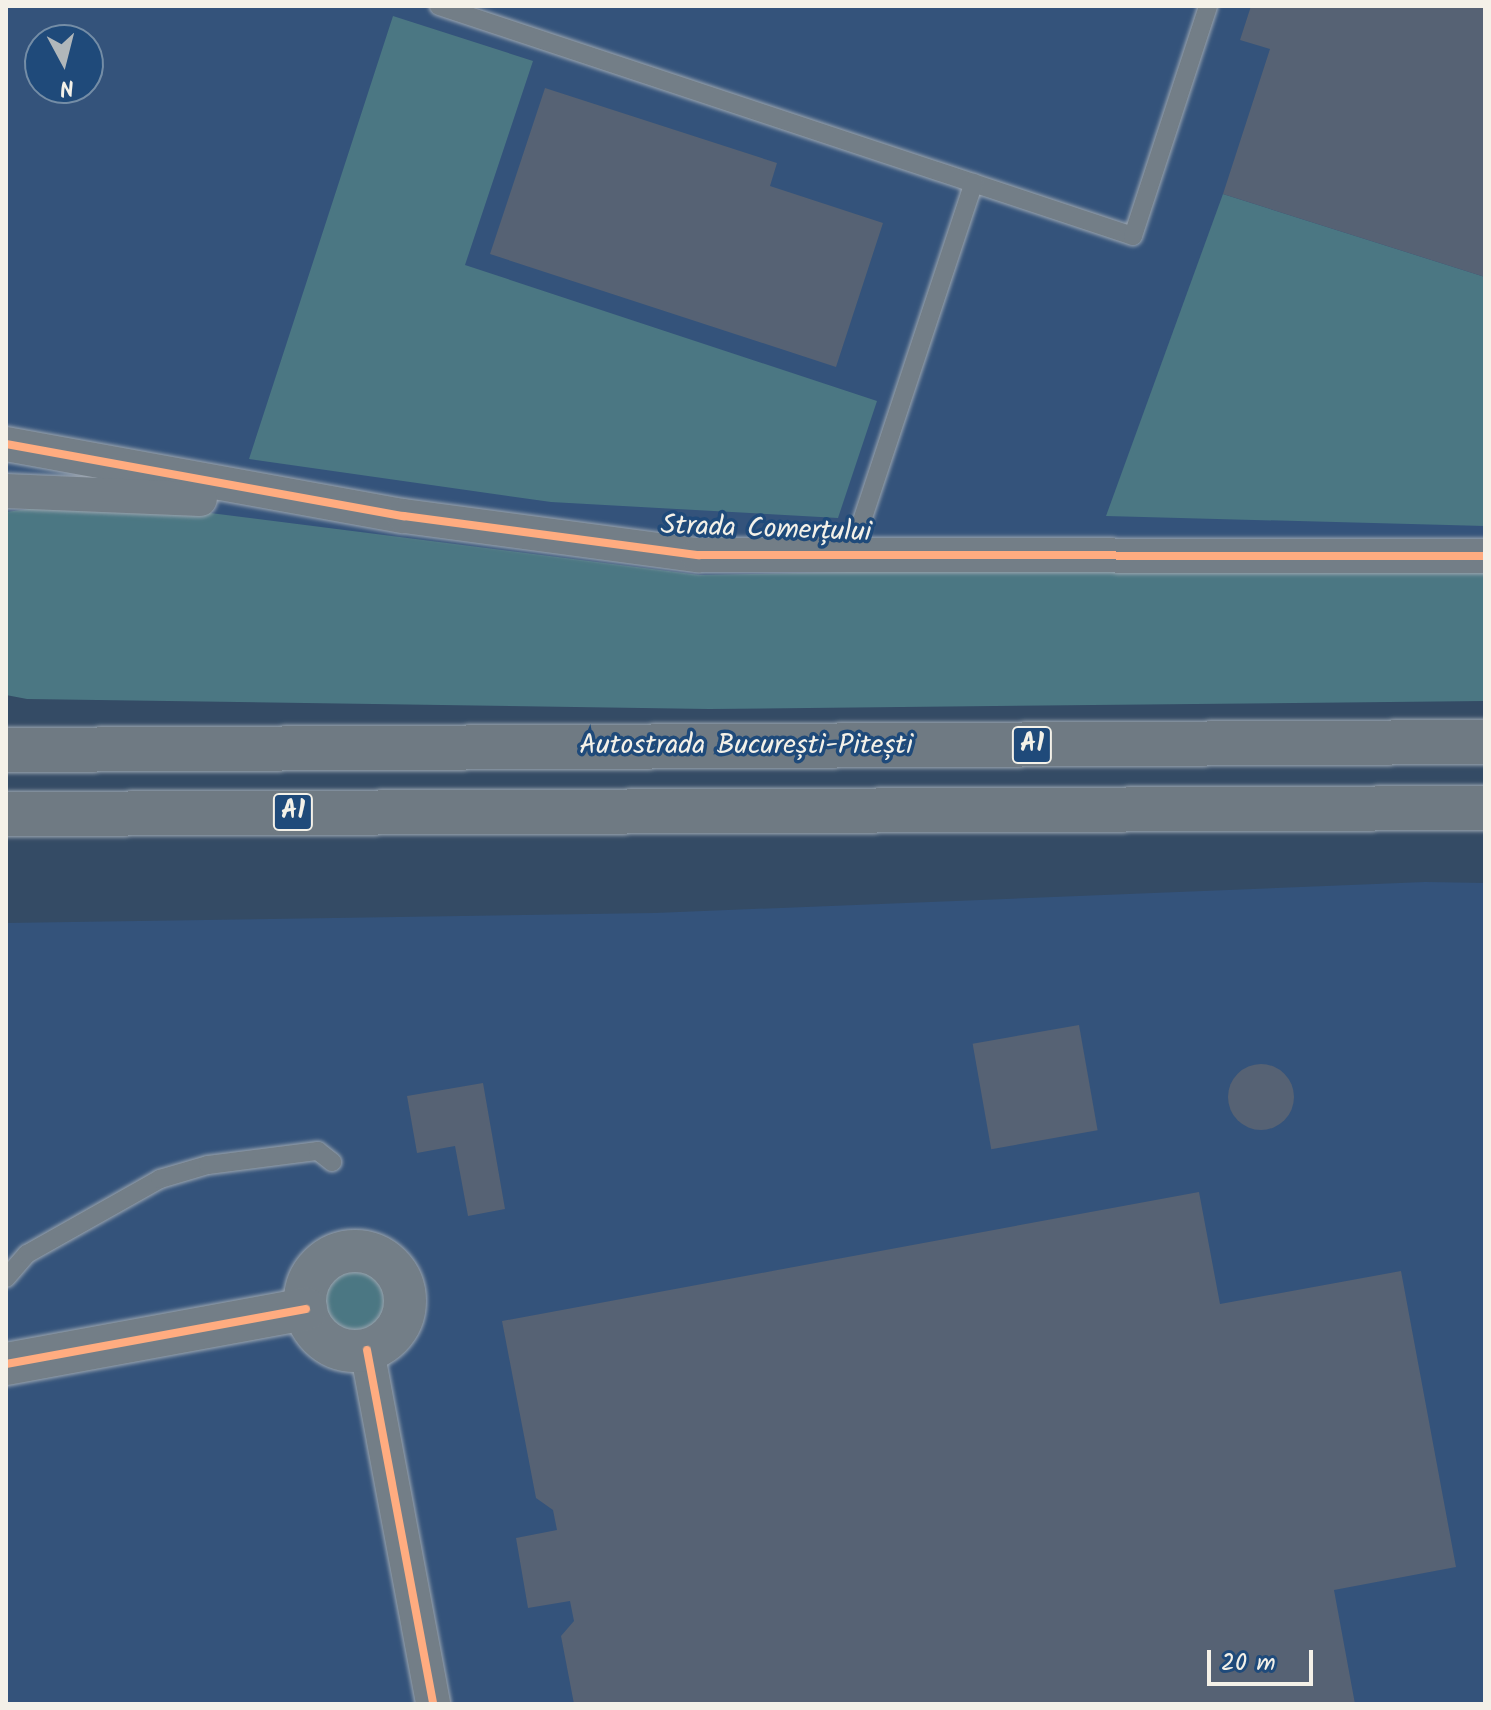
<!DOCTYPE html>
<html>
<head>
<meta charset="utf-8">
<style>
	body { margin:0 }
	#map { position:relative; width:1491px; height:1710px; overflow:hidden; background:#344b65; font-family:Kalam,sans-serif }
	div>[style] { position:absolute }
	.built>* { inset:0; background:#34537b }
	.green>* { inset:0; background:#4b7783 }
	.round { border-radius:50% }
	.building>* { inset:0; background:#566274; transform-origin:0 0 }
	.roads { filter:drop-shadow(0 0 2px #9ba5af) drop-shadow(0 0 2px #9ba5af) }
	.service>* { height:18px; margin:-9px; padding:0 9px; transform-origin:9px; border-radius:9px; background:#737e87 }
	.minor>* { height:34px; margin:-17px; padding:0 17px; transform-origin:17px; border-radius:17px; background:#737e87 }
	.tertiary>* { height:42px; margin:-21px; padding:0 21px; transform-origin:21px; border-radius:21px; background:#737e87 }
	.tertiary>.ring { margin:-21px; padding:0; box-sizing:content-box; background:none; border:42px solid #737e87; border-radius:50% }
	.motorway>* { height:44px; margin:-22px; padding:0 22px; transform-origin:22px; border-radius:22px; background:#6f7a83 }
	.cycleway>* { height:8px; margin:-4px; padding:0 4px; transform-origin:4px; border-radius:4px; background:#ffac80 }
	span { translate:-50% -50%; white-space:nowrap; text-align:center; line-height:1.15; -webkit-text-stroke:7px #1f4a7a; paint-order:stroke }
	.shield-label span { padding:2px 6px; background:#1f4a7a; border:2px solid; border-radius:6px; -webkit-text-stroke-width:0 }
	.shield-label { font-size:26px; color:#f4f1e8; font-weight:700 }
	.street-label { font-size:28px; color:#f4f1e8 }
	.frame { position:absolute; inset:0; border:8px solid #f4f1e8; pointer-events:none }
	.north { position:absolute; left:24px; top:24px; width:80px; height:80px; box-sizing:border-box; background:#1f4a7a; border:2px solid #748da6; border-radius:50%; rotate:173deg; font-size:22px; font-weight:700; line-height:32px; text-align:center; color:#f4f1e8 }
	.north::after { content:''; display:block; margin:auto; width:28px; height:36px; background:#b1b7ba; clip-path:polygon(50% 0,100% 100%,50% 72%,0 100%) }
	.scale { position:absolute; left:1207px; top:1650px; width:106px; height:36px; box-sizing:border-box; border:4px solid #f4f1e8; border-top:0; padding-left:10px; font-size:24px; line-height:28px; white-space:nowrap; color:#f4f1e8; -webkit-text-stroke:6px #1f4a7a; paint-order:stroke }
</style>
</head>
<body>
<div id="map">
	<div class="built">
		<div style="clip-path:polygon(evenodd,6px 6px,1485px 6px,1485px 699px,6px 677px,6px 6px,40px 40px,88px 40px,88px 88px,40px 88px,40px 40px)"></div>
		<div style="clip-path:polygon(1425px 882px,1485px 883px,1485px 1704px,6px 1704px,6px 923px,655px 913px)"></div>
	</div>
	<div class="green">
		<div style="clip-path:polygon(393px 16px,533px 61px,465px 265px,877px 401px,838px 518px,551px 502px,249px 459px)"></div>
		<div style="clip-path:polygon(1223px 194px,1485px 277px,1485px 526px,1106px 516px)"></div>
		<div style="clip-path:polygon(73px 503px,131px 503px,700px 575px,1485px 559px,1485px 701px,709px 709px,27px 699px,6px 695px,6px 512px)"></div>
		<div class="round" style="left:321px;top:1266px;width:70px;height:70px"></div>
	</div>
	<div class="building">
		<div style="clip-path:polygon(1251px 6px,1485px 6px,1485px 277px,1223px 194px,1270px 49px,1240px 40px)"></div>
		<div style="clip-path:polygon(545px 88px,777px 163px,770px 186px,883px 223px,836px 367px,490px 254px)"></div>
		<div style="left:1079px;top:1025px;width:107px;height:108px;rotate:80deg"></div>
		<div class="round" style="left:1228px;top:1064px;width:66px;height:66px"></div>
		<div style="clip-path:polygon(483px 1083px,505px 1209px,468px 1216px,455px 1146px,417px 1153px,407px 1096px)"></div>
		<div style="clip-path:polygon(1199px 1192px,1220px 1304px,1401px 1271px,1456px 1567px,1334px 1590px,1355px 1704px,574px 1704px,561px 1636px,574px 1621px,570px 1601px,528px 1608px,516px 1538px,557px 1530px,553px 1510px,536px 1498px,502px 1321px)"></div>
	</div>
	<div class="roads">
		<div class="service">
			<div style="left:439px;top:6px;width:731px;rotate:18.34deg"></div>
			<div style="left:1133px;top:236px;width:242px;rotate:-71.9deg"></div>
			<div style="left:850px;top:557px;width:394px;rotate:-71.7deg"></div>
			<div style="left:6px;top:1278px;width:32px;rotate:-49deg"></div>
			<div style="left:27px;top:1254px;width:153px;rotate:-29.4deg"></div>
			<div style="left:160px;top:1179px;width:50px;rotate:-16.3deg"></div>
			<div style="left:208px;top:1165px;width:111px;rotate:-7.3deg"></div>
			<div style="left:318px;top:1151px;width:18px;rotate:38deg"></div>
		</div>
		<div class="minor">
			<div style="left:6px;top:444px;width:404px;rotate:10.3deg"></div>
			<div style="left:404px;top:516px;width:297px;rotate:7.6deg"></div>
			<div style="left:698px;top:555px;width:787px;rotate:0.07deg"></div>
			<div style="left:6px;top:491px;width:194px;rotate:2.4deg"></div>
			<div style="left:367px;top:1350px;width:360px;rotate:79.4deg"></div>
		</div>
		<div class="tertiary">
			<div class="ring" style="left:305px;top:1251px;width:58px;height:58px"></div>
			<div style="left:6px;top:1364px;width:305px;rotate:-10.4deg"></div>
		</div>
		<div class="motorway">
			<div style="left:6px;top:750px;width:1479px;rotate:-0.31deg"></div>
			<div style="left:6px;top:814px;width:1479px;rotate:-0.23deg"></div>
		</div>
	</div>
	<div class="cycleway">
		<div style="left:6px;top:444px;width:404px;rotate:10.3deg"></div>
		<div style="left:404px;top:516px;width:297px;rotate:7.6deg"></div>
		<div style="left:698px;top:555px;width:787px;rotate:0.07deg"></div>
		<div style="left:367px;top:1350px;width:360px;rotate:79.4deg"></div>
		<div style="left:6px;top:1364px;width:305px;rotate:-10.4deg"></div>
	</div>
	<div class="shield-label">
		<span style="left:1032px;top:745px">A1</span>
		<span style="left:293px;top:812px">A1</span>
	</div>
	<div class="street-label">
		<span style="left:766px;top:530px;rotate:2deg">Strada Comerțului</span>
		<span style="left:746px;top:746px">Autostrada București-Pitești</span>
	</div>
	<div class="frame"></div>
	<div class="north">N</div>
	<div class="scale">20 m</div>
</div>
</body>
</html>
